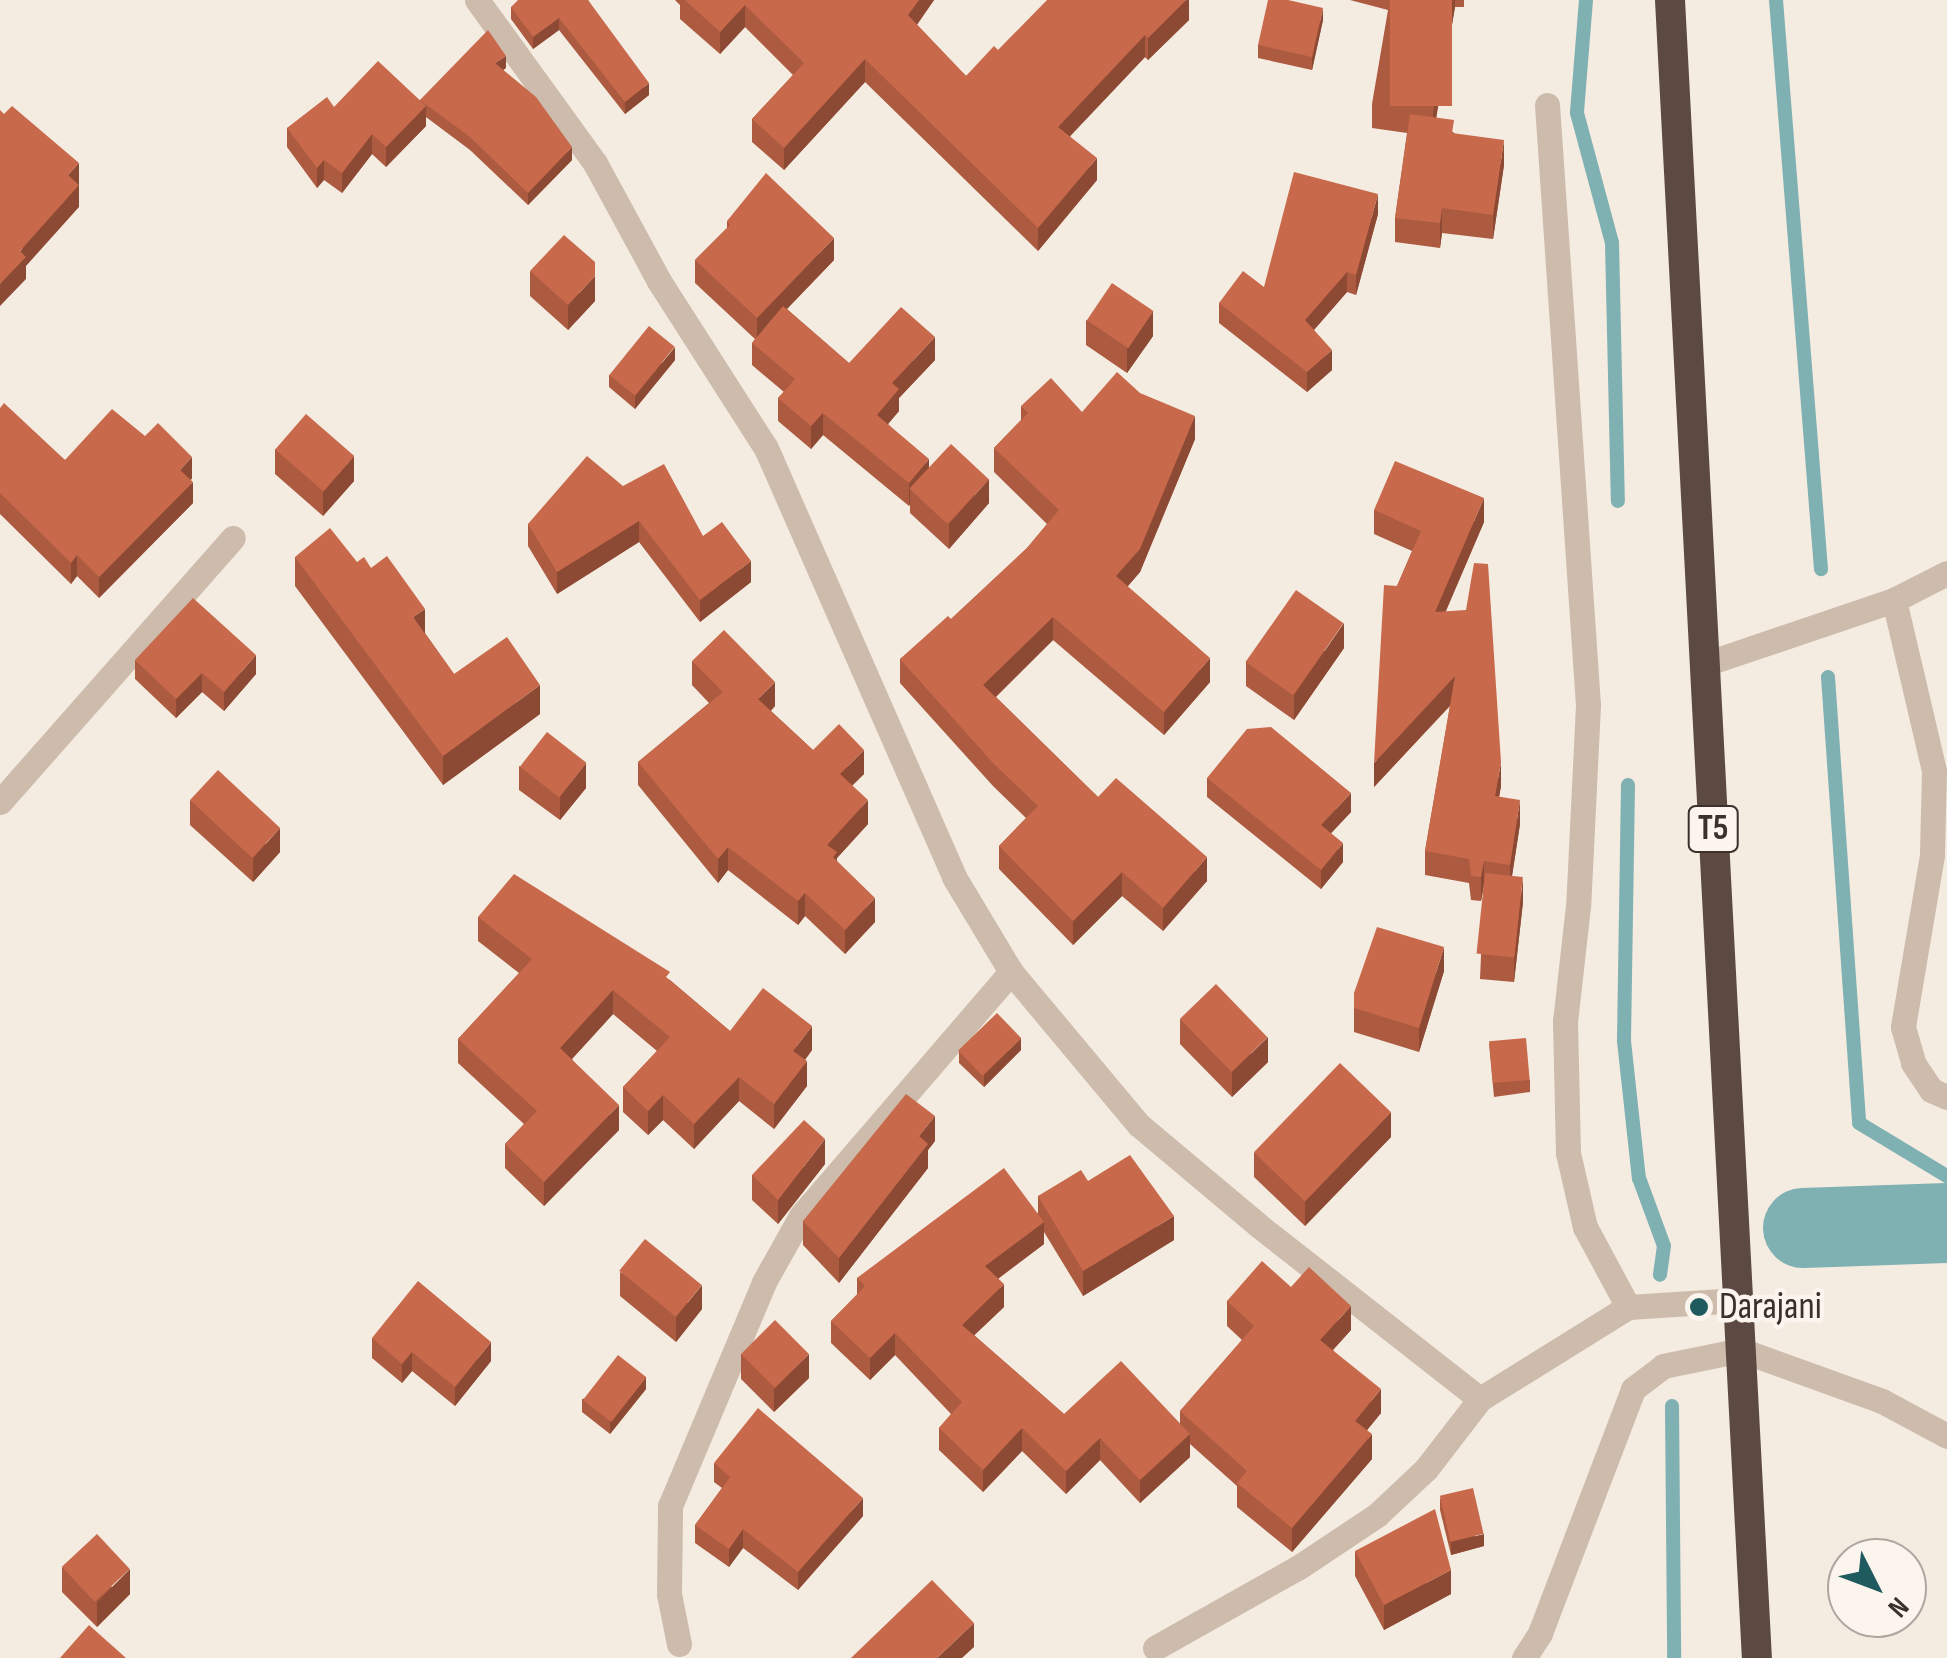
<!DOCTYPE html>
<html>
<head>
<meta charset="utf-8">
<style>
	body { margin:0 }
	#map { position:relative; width:1947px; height:1658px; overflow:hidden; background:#f4ebe1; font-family:"Sofia Sans Condensed",sans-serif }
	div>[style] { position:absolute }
	.stream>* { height:14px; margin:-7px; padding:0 7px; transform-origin:7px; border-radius:7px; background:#7fb0b2 }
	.river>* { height:80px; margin:-40px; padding:0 40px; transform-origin:40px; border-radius:40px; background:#7fb0b2 }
	.minor>* { height:25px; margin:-12.5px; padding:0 12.5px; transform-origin:12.5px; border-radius:12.5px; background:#cdbbac }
	.highway>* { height:30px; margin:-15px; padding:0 15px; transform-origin:15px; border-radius:15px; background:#5c4a42 }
	.wall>* { inset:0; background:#ac5a40 }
	.shaded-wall>* { inset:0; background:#8c4a34 }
	.building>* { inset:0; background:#c8694b; transform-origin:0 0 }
	.dots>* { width:28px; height:28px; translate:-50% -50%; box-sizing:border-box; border:5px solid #fbf5ee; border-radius:50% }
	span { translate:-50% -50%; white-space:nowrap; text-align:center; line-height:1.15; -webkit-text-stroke:9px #fbf5ee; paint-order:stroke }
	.shield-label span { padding:2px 8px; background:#fbf5ee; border:2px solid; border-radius:8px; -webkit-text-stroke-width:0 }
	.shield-label { font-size:35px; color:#3b302b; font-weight:700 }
	.poi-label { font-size:38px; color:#3b302b }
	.left { translate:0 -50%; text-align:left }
	.north { position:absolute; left:1827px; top:1538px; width:100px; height:100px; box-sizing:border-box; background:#fbf5ee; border:2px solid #aea6a0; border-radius:50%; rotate:132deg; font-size:28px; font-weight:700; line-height:40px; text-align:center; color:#3b302b }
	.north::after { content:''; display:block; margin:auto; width:35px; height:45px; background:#1f5a5e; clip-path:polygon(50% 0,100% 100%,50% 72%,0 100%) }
</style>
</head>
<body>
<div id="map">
	<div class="stream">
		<div style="left:1586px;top:0;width:113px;rotate:94.6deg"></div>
		<div style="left:1577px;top:113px;width:135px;rotate:74.9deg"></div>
		<div style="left:1612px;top:243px;width:258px;rotate:88.7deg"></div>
		<div style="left:1776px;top:0;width:571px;rotate:85.48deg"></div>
		<div style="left:1828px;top:677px;width:447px;rotate:86deg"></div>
		<div style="left:1859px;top:1123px;width:103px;rotate:31.1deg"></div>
		<div style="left:1628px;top:785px;width:256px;rotate:90.9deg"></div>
		<div style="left:1624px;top:1041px;width:138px;rotate:83.8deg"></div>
		<div style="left:1639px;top:1178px;width:72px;rotate:69.8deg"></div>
		<div style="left:1664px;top:1246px;width:29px;rotate:98deg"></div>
		<div style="left:1672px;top:1406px;width:252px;rotate:89.5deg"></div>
	</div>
	<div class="river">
		<div style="left:1803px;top:1228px;width:144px;rotate:-2deg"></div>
	</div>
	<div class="minor">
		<div style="left:477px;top:0;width:201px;rotate:54.1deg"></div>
		<div style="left:595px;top:163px;width:134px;rotate:61.5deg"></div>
		<div style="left:659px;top:281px;width:198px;rotate:57.4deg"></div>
		<div style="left:766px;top:448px;width:468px;rotate:66.3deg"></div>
		<div style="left:954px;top:877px;width:111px;rotate:59deg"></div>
		<div style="left:1011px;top:972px;width:199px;rotate:50.1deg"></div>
		<div style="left:1139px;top:1125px;width:155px;rotate:40deg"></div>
		<div style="left:1258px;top:1225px;width:282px;rotate:38.1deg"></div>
		<div style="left:1480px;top:1399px;width:174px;rotate:-31.9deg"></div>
		<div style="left:1547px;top:105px;width:601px;rotate:86.09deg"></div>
		<div style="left:1588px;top:705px;width:201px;rotate:92.8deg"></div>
		<div style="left:1578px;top:906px;width:116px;rotate:96.4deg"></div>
		<div style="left:1565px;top:1021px;width:132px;rotate:88.7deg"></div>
		<div style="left:1568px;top:1153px;width:76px;rotate:77.1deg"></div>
		<div style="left:1585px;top:1227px;width:91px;rotate:61.7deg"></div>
		<div style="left:1628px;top:1307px;width:110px;rotate:-3.6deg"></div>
		<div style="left:1894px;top:600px;width:176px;rotate:76.8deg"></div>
		<div style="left:1934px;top:771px;width:84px;rotate:91.4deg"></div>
		<div style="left:1932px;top:855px;width:174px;rotate:99.6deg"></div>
		<div style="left:1903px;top:1027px;width:37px;rotate:74deg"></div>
		<div style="left:1913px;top:1063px;width:32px;rotate:56deg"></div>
		<div style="left:1931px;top:1090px;width:17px;rotate:24deg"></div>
		<div style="left:1705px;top:664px;width:200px;rotate:-18.7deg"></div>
		<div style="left:1894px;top:600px;width:59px;rotate:-27deg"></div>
		<div style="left:0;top:802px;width:352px;rotate:-48.6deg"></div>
		<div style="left:679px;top:1644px;width:51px;rotate:-101.3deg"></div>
		<div style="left:669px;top:1594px;width:88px;rotate:-89.3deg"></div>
		<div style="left:670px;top:1506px;width:243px;rotate:-67.2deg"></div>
		<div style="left:764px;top:1282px;width:76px;rotate:-60.7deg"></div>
		<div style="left:801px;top:1216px;width:322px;rotate:-49.3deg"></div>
		<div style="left:1155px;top:1648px;width:165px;rotate:-29.4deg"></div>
		<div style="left:1299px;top:1567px;width:94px;rotate:-33.7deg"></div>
		<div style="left:1377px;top:1515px;width:67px;rotate:-43.2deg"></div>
		<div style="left:1426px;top:1469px;width:88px;rotate:-52.4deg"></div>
		<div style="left:1524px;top:1658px;width:30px;rotate:-57deg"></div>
		<div style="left:1540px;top:1633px;width:261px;rotate:-69.1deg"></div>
		<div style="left:1633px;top:1389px;width:38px;rotate:-37deg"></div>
		<div style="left:1663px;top:1366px;width:80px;rotate:-11.6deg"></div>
		<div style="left:1741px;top:1350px;width:150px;rotate:19.9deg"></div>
		<div style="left:1882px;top:1401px;width:74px;rotate:28.3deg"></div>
	</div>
	<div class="highway">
		<div style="left:1670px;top:0;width:1660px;rotate:87deg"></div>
	</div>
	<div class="wall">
		<div style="clip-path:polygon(588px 0,649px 95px,625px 114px,559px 30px,533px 49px,511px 19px,511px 7px)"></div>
		<div style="clip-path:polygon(675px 0,934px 0,917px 25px,966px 76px,998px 50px,1189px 0,1189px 20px,1148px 60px,1145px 57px,1070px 136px,1097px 180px,1038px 251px,865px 82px,784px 170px,752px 142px,752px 119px,793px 75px,745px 27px,720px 54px,680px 19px,680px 5px)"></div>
		<div style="clip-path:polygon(1350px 0,1464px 0,1464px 7px,1455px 7px,1436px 117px,1454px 133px,1504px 165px,1493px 239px,1442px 233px,1440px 248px,1395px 242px,1395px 218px,1407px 133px,1372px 128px,1372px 104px,1388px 10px)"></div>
		<div style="clip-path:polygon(1323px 20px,1312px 70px,1258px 58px,1258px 45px)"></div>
		<div style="clip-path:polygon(506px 68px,503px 70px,572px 160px,528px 205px,470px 150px,426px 117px,426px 126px,386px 167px,372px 154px,342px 193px,324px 180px,317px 188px,287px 147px,287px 128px,334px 107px,420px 100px)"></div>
		<div style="clip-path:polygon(1378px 214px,1356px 295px,1347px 292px,1314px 330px,1332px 370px,1307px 392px,1219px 323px,1219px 303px,1264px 287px)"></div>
		<div style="clip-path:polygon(727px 221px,834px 260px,787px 309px,849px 363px,935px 360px,899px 398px,899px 411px,888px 424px,929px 468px,989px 503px,949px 549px,910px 513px,910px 504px,909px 506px,823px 435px,811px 449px,778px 421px,778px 398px,784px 392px,752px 365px,752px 343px,755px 339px,695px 283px,695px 260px,727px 228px)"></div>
		<div style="clip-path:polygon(530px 271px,595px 301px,568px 330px,530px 296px)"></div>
		<div style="clip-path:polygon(1086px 320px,1153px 336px,1127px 373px,1086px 345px)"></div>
		<div style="clip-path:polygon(675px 360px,635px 409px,609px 387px,609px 375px)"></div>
		<div style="clip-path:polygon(1021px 406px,1082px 412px,1195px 439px,1140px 572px,1127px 587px,1210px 682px,1164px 735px,1053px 640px,996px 697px,1098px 797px,1207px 881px,1163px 931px,1122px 896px,1073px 945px,999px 869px,999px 846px,1026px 818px,993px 786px,900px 683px,900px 659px,951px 619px,1027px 548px,1047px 524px,994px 472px,994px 448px,1021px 420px)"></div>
		<div style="clip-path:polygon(0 408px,65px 460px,192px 478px,191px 480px,193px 503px,99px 598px,77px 576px,71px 584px,0 514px)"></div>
		<div style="clip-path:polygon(275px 449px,354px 481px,323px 516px,275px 474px)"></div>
		<div style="clip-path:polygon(623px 486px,703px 536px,751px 582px,700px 622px,639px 542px,557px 594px,528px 546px,528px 524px)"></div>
		<div style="clip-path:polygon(1374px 510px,1484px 522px,1446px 611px,1501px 786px,1499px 797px,1520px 824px,1512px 876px,1523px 902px,1514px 982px,1480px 979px,1484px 885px,1481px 901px,1471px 900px,1469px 883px,1425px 875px,1425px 851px,1450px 706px,1374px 787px,1397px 586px,1412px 551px,1374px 534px)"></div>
		<div style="clip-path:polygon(295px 557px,357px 562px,371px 568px,425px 633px,454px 674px,540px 714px,443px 785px,295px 586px)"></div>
		<div style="clip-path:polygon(1344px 648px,1294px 720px,1246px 686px,1246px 662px)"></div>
		<div style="clip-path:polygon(135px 660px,256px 674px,224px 711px,202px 692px,176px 718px,135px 679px)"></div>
		<div style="clip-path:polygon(692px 661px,775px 706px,771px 711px,813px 750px,864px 774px,852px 785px,868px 824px,837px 858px,837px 861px,875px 922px,845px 954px,805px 916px,798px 925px,728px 870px,718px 883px,638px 785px,638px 762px,709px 703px,692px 685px)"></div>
		<div style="clip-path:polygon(519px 766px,586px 788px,560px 820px,519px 790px)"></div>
		<div style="clip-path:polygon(1207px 778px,1351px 812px,1331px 833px,1343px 862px,1321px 889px,1207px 797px)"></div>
		<div style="clip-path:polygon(190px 800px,280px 852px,253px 882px,190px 825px)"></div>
		<div style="clip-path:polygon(478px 917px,670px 980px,730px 1031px,812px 1050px,805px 1060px,807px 1086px,774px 1129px,739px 1101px,694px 1149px,663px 1120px,648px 1135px,623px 1112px,623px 1087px,657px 1051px,613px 1014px,572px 1059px,619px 1130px,544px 1206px,505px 1168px,505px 1144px,524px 1124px,458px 1063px,458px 1039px,519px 973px,478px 941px)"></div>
		<div style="clip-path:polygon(1444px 971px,1419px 1052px,1354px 1032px,1354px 993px)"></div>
		<div style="clip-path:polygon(1180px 1019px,1268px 1062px,1232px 1097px,1180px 1044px)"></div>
		<div style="clip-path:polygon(1489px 1043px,1530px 1080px,1530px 1092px,1494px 1097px)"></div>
		<div style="clip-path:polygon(1021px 1050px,984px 1087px,959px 1063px,959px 1051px)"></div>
		<div style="clip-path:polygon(1391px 1137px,1305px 1226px,1254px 1177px,1254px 1153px)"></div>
		<div style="clip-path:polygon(935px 1141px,928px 1150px,928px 1168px,839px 1283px,803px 1245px,803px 1221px)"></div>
		<div style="clip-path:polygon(825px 1164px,778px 1224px,752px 1200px,752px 1175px)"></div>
		<div style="clip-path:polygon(1088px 1181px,1174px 1240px,1083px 1296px,1044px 1232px,1044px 1244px,998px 1279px,1004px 1307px,974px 1335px,1064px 1414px,1180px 1424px,1180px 1411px,1242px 1340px,1227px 1326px,1227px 1301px,1291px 1287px,1351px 1330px,1333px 1350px,1381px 1413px,1367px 1430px,1372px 1459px,1292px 1552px,1237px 1507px,1237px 1486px,1190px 1444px,1190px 1457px,1140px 1503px,1100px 1460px,1066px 1494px,1022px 1451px,983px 1492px,939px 1450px,939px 1428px,951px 1414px,895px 1355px,870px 1380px,831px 1343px,831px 1321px,857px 1295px,857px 1278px,1038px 1213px,1038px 1196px)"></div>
		<div style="clip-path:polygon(620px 1272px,702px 1309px,676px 1342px,620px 1296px)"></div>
		<div style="clip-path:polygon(372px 1338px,491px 1361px,455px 1406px,412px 1371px,402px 1383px,372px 1358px)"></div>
		<div style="clip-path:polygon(741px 1354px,809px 1378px,774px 1412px,741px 1379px)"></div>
		<div style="clip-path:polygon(646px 1389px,610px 1434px,582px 1412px,582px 1399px)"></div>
		<div style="clip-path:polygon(714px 1463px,863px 1516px,798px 1590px,743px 1548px,729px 1567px,695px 1543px,695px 1525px,722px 1488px,714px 1482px)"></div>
		<div style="clip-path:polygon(1440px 1498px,1484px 1546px,1451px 1555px,1440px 1510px)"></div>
		<div style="clip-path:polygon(1355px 1551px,1451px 1594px,1384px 1630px,1355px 1576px)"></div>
		<div style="clip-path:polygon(62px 1567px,130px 1594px,97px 1627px,62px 1592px)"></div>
	</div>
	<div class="shaded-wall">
		<div style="clip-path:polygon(919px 0,934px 0,908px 37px,908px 15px)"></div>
		<div style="clip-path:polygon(1186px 0,1189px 0,1189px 20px,1148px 60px,1148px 38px)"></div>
		<div style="clip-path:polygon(1452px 0,1455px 0,1455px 7px,1433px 137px,1433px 113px)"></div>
		<div style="clip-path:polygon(745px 5px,745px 27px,720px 54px,720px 32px)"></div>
		<div style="clip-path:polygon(1323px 8px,1323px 20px,1312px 70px,1312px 57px)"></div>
		<div style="clip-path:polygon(559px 18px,559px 30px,533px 49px,533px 37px)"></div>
		<div style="clip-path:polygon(1145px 35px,1145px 57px,1058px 149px,1058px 127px)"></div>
		<div style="clip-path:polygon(506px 56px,506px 68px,495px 76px,495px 63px)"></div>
		<div style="clip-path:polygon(865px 59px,865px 82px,784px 170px,784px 148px)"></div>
		<div style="clip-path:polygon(649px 83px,649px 95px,625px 114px,625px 102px)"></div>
		<div style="clip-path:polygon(426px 106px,426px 126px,386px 167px,386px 147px)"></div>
		<div style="clip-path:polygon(372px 134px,372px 154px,342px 193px,342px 173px)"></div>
		<div style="clip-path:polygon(1504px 140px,1504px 165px,1493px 239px,1493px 215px)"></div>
		<div style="clip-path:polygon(572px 147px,572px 160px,528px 205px,528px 193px)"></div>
		<div style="clip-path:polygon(1097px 158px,1097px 180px,1038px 251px,1038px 228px)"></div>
		<div style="clip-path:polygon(324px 160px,324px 180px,317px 188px,317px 168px)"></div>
		<div style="clip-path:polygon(79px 163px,79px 207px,26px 266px,26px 279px,0 306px,0 284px,68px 175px)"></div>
		<div style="clip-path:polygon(1378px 194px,1378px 214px,1356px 295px,1356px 275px)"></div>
		<div style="clip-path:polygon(1442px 208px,1442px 233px,1440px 248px,1440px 223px)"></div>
		<div style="clip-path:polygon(834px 238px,834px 260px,757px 340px,757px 318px)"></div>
		<div style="clip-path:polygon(1347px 272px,1347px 292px,1305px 340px,1305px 320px)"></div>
		<div style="clip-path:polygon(595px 276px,595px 301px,568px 330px,568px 305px)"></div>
		<div style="clip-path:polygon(1153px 311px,1153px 336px,1127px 373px,1127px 349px)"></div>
		<div style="clip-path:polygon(935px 337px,935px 360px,899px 398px,899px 411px,877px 437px,877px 415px,892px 383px)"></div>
		<div style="clip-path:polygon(675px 347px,675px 360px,635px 409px,635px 396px)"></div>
		<div style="clip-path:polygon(1332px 350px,1332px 370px,1307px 392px,1307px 372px)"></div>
		<div style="clip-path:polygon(823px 413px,823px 435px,811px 449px,811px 426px)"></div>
		<div style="clip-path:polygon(1195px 416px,1195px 439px,1140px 572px,1116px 600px,1116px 576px)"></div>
		<div style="clip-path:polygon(354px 456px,354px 481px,323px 516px,323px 491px)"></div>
		<div style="clip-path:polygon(192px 457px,192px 478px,180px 491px,180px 470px)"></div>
		<div style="clip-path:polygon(929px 459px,929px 482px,910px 489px,910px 504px,909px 506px,909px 483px)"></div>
		<div style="clip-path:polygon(989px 479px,989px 503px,949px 549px,949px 524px)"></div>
		<div style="clip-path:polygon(193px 482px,193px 503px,99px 598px,99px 577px)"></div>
		<div style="clip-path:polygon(1484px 498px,1484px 522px,1435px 636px,1435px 612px)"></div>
		<div style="clip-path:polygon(639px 521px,639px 542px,557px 594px,557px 572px)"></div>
		<div style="clip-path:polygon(77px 555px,77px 576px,71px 584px,71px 563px)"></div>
		<div style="clip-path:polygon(751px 561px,751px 582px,700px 622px,700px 600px)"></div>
		<div style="clip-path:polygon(425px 609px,425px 638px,413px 617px)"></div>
		<div style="clip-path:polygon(1053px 617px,1053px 640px,983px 709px,983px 685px)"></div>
		<div style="clip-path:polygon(1344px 623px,1344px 648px,1294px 720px,1294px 695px)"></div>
		<div style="clip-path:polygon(256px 655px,256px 674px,224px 711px,224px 692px)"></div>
		<div style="clip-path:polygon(1210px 658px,1210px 682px,1164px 735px,1164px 712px)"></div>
		<div style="clip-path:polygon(202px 673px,202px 692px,176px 718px,176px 699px)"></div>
		<div style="clip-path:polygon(1455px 676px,1455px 700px,1374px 787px,1374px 763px)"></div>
		<div style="clip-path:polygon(775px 682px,775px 706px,758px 723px,758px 699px)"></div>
		<div style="clip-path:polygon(540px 685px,540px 714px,443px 785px,443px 756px)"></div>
		<div style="clip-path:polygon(864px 750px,864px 774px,840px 798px,840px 774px)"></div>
		<div style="clip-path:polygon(1501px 762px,1501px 786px,1495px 820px,1495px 796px)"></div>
		<div style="clip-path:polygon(586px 763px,586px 788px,560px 820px,560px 796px)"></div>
		<div style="clip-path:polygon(1351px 793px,1351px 812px,1321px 844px,1321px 825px)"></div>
		<div style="clip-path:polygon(868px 800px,868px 824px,837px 858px,837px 876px,827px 845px)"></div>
		<div style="clip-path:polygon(1520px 800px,1520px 824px,1510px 889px,1510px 865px)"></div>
		<div style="clip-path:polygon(280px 828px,280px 852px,253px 882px,253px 858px)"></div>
		<div style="clip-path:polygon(1343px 843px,1343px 862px,1321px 889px,1321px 870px)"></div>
		<div style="clip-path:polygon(728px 847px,728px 870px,718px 883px,718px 859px)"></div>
		<div style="clip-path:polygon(1207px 857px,1207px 881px,1163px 931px,1163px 908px)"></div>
		<div style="clip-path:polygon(1484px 861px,1484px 885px,1481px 901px,1481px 877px)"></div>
		<div style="clip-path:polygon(1122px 872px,1122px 896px,1073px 945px,1073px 921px)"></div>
		<div style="clip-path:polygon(1523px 877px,1523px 902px,1514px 982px,1514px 957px)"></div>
		<div style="clip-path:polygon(805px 893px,805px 916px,798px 925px,798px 901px)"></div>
		<div style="clip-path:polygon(875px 898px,875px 922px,845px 954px,845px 930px)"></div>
		<div style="clip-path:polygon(1444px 947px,1444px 971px,1419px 1052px,1419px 1028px)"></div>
		<div style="clip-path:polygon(613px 990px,613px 1014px,560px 1072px,560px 1048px)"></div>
		<div style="clip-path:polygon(812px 1026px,812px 1050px,793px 1076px,793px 1051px)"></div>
		<div style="clip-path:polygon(1268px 1037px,1268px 1062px,1232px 1097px,1232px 1072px)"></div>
		<div style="clip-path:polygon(1021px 1038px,1021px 1050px,984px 1087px,984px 1075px)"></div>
		<div style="clip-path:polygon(807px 1061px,807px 1086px,774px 1129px,774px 1104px)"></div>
		<div style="clip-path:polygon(739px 1077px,739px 1101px,694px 1149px,694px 1124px)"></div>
		<div style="clip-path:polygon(663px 1095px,663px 1120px,648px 1135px,648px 1111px)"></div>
		<div style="clip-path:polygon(619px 1105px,619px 1130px,544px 1206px,544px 1182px)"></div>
		<div style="clip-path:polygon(1391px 1112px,1391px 1137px,1305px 1226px,1305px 1201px)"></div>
		<div style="clip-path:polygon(935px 1116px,935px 1141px,928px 1150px,928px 1168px,839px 1283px,839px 1258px,919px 1136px)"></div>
		<div style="clip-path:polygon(825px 1139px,825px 1164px,778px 1224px,778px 1200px)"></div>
		<div style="clip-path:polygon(1174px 1216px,1174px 1240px,1083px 1296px,1083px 1271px)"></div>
		<div style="clip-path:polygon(1044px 1222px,1044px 1244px,985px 1288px,985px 1266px)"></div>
		<div style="clip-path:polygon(1004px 1284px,1004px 1307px,962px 1347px,962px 1325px)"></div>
		<div style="clip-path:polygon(702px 1285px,702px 1309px,676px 1342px,676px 1317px)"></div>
		<div style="clip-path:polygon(1351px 1306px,1351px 1330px,1320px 1364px,1320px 1340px)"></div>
		<div style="clip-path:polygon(895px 1333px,895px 1355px,870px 1380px,870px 1358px)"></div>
		<div style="clip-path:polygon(491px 1342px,491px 1361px,455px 1406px,455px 1387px)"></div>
		<div style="clip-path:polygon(412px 1352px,412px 1371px,402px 1383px,402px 1364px)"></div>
		<div style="clip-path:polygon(809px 1354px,809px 1378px,774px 1412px,774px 1388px)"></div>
		<div style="clip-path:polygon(646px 1377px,646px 1389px,610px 1434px,610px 1421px)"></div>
		<div style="clip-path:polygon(1381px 1389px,1381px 1413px,1355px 1445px,1355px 1421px)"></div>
		<div style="clip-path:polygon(1022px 1428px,1022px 1451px,983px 1492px,983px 1470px)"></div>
		<div style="clip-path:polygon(1190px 1434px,1190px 1457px,1140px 1503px,1140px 1480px)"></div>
		<div style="clip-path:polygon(1372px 1434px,1372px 1459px,1292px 1552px,1292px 1528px)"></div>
		<div style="clip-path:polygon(1100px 1438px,1100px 1460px,1066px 1494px,1066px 1471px)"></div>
		<div style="clip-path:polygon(863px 1498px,863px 1516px,798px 1590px,798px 1572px)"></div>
		<div style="clip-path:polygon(743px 1529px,743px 1548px,729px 1567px,729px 1549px)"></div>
		<div style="clip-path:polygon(1484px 1534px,1484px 1546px,1451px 1555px,1451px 1542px)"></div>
		<div style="clip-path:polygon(130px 1569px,130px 1594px,97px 1627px,97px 1602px)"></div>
		<div style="clip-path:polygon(1451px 1570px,1451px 1594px,1384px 1630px,1384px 1605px)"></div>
		<div style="clip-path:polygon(974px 1623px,974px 1647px,962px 1658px,937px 1658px)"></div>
	</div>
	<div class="building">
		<div style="clip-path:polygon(518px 0,588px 0,649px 83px,625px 102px,559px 18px,533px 37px,511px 7px)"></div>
		<div style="clip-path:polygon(685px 0,919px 0,908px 15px,966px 76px,994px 46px,998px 50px,1047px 0,1186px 0,1148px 38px,1145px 35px,1058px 127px,1097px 158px,1038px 228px,865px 59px,784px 148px,752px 119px,804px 63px,745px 5px,720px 32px)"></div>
		<div style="clip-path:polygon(1268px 0,1288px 0,1323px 8px,1312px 57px,1258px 45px)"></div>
		<div style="left:1390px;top:0;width:62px;height:106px"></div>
		<div style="clip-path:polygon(488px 30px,506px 56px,495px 63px,536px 97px,572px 147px,528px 193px,470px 137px,420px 100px)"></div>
		<div style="clip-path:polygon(378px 61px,426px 106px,386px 147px,372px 134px,342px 173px,324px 160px,317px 168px,287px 128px,327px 97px,334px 107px)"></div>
		<div style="clip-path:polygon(12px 106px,79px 163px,68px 175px,79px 185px,20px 251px,26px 257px,0 284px,0 110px,4px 114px)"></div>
		<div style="clip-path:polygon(1410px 114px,1454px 120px,1452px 133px,1504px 140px,1493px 215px,1442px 208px,1440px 223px,1395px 218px)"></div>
		<div style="clip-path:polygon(1294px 172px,1378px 194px,1356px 275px,1347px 272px,1305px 320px,1332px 350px,1307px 372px,1219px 303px,1243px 271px,1264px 287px)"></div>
		<div style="clip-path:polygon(766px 173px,834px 238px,757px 318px,695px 260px,730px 225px,727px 221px)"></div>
		<div style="clip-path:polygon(564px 235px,595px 262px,595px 276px,568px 305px,530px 271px)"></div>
		<div style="left:1112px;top:283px;width:50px;height:45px;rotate:34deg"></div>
		<div style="clip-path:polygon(783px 306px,849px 363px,901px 307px,935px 337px,892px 383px,899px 389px,877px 415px,929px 459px,909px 483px,823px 413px,811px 426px,778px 398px,795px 379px,752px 343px)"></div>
		<div style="left:649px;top:326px;width:33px;height:63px;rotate:39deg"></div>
		<div style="clip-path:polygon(1117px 372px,1140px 393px,1195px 416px,1140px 549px,1116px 576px,1210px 658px,1164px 712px,1053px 617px,983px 685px,1098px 797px,1116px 778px,1207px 857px,1163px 908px,1122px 872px,1073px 921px,999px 846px,1038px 806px,993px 763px,900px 659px,948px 616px,951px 619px,1027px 548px,1059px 510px,994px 448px,1028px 413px,1021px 406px,1051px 378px,1082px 412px)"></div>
		<div style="clip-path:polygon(4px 403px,65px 460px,112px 409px,145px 436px,158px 423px,192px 457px,180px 470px,193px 482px,99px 577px,77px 555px,71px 563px,0 493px,0 408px)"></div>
		<div style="left:306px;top:414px;width:64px;height:47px;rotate:41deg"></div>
		<div style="left:951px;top:444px;width:52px;height:61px;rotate:43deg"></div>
		<div style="clip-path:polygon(587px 456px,623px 486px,664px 464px,703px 536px,722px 522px,751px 561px,700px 600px,639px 521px,557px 572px,528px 524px)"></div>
		<div style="clip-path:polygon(1395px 461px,1484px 498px,1435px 612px,1466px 610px,1474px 563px,1488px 564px,1501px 762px,1495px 796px,1520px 800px,1510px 865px,1484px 861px,1481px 877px,1471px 876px,1469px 859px,1425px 851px,1455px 676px,1374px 763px,1384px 585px,1397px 586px,1421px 531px,1374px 510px)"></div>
		<div style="clip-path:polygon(330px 528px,357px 562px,364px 557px,371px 568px,387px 556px,425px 609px,413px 617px,454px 674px,507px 637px,540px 685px,443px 756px,295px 557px)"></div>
		<div style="left:1296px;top:590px;width:58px;height:88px;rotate:35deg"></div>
		<div style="clip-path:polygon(193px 598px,256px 655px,224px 692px,202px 673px,176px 699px,135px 660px)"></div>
		<div style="clip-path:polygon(724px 630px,775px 682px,758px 699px,813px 750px,839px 724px,864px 750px,840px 774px,868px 800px,827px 845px,837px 852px,833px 857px,875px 898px,845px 930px,805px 893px,798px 901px,728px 847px,718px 859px,638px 762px,723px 692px,692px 661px)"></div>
		<div style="clip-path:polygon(1271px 727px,1351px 793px,1321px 825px,1343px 843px,1321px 870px,1207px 778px,1247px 729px)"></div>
		<div style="left:547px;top:732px;width:50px;height:44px;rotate:38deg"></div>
		<div style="left:218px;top:770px;width:85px;height:41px;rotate:43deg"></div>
		<div style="left:1485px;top:873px;width:38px;height:81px;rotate:6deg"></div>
		<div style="clip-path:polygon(514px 874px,670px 972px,666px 977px,730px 1031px,763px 988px,812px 1026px,793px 1051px,807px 1061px,774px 1104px,739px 1077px,694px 1124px,663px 1095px,648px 1111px,623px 1087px,670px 1037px,613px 990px,560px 1048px,619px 1105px,544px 1182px,505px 1144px,537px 1111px,458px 1039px,532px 959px,478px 917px)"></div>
		<div style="clip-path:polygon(1377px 927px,1444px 947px,1419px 1028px,1354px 1008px,1354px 993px)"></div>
		<div style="left:1216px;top:984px;width:74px;height:50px;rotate:46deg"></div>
		<div style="left:997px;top:1013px;width:35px;height:54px;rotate:46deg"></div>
		<div style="left:1526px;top:1038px;width:42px;height:37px;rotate:85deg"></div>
		<div style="left:1340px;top:1063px;width:71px;height:124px;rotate:44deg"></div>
		<div style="clip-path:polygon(906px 1094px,935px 1116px,919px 1136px,928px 1144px,839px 1258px,803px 1221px)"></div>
		<div style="clip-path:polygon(804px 1120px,825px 1139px,778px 1200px,752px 1175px)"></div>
		<div style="clip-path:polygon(1130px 1155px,1174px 1216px,1083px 1271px,1038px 1196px,1081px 1170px,1088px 1181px)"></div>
		<div style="clip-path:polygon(1004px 1168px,1044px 1222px,985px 1266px,1004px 1284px,962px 1325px,1064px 1414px,1121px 1361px,1190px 1434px,1140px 1480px,1100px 1438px,1066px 1471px,1022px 1428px,983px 1470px,939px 1428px,962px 1402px,895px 1333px,870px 1358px,831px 1321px,865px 1286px,857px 1278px)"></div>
		<div style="left:645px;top:1239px;width:73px;height:41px;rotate:39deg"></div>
		<div style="clip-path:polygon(1262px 1261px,1291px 1287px,1309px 1267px,1351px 1306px,1320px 1340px,1381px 1389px,1355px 1421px,1372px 1434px,1292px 1528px,1237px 1483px,1247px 1471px,1180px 1411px,1254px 1326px,1227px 1301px)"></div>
		<div style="clip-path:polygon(418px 1281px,491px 1342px,455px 1387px,412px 1352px,402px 1364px,372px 1338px)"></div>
		<div style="left:775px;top:1320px;width:48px;height:48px;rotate:45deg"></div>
		<div style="left:618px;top:1355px;width:36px;height:57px;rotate:38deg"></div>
		<div style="clip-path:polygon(758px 1408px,863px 1498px,798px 1572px,743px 1529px,729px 1549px,695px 1525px,730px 1477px,714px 1463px)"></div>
		<div style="left:1473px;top:1488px;width:47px;height:34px;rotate:77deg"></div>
		<div style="clip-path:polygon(1435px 1509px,1451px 1570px,1384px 1605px,1355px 1551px)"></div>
		<div style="left:97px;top:1534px;width:48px;height:48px;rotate:47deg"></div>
		<div style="clip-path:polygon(932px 1580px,974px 1623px,937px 1658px,851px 1658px)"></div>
		<div style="clip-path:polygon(89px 1625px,126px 1658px,60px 1658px)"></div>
	</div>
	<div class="dots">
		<div style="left:1699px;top:1307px;background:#1f5a5e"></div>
	</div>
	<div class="shield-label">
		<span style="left:1713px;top:829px">T5</span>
	</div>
	<div class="poi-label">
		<span class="left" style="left:1719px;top:1307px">Darajani</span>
	</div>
	<div class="north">N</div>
</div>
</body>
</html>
